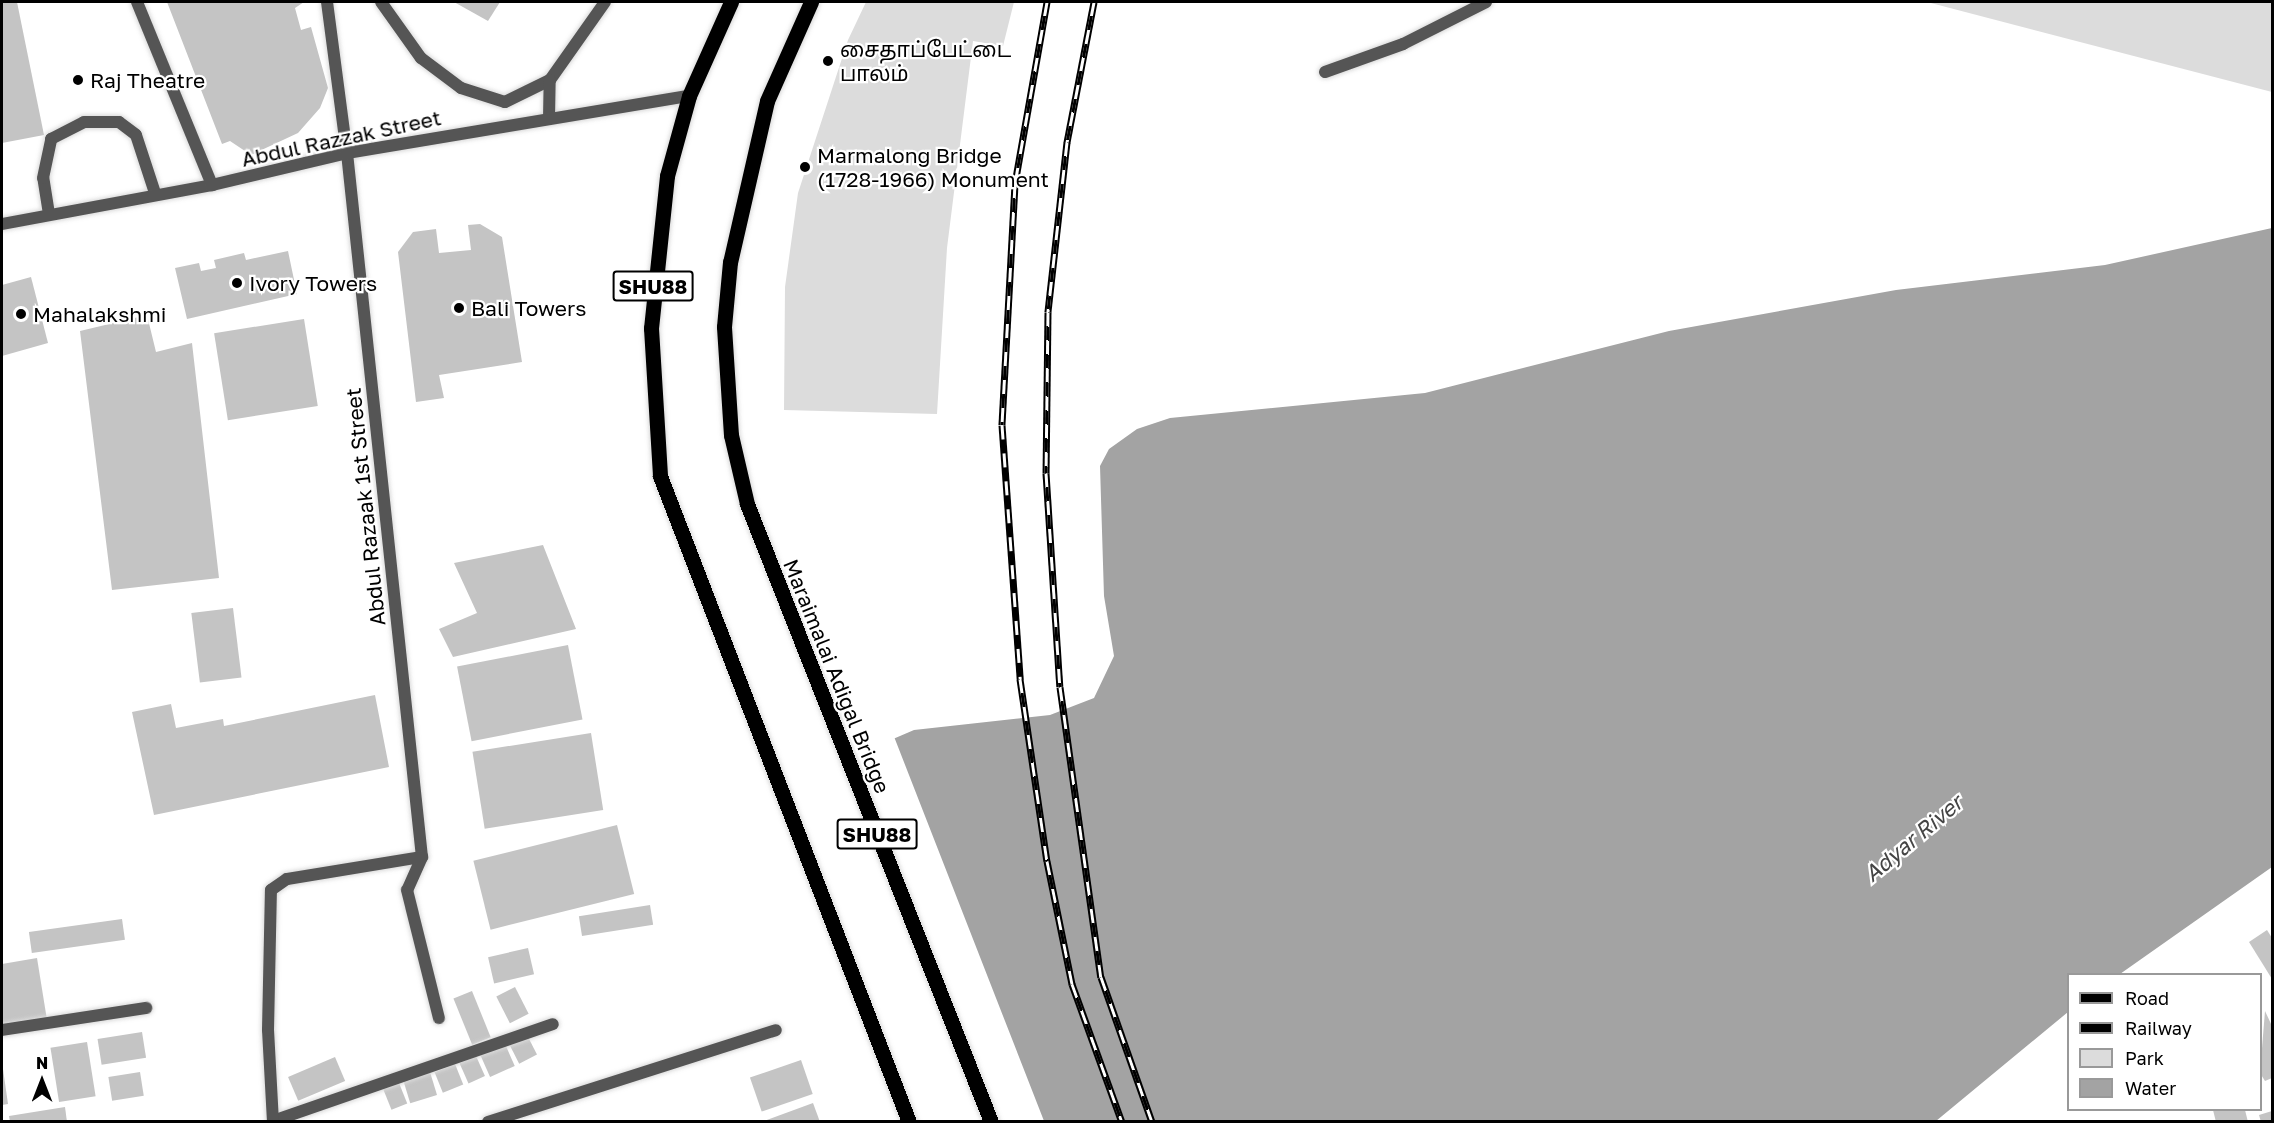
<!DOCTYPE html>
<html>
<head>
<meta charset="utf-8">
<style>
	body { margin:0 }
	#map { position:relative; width:2274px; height:1123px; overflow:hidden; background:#fff; font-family:"Golos Text","Noto Sans Tamil",sans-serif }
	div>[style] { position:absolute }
	.green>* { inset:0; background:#dcdcdc }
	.water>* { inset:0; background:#a3a3a3 }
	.pier>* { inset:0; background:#fff }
	.building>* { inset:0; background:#c4c4c4; transform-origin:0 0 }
	.roads { filter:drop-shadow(0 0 2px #dbdbdb) drop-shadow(0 0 2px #dbdbdb) }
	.lane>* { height:12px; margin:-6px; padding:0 6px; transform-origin:6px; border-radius:6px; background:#555 }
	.street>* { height:12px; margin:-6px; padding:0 6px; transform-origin:6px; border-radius:6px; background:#555 }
	.primary>* { height:15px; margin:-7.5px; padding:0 7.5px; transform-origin:7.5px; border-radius:7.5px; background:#000 }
	.rail>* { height:7px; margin-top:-3.5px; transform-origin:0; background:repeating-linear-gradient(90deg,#fff 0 14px,#000 0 28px); box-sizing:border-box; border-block:2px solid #000 }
	.dots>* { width:16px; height:16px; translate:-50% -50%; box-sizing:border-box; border:3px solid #fff; border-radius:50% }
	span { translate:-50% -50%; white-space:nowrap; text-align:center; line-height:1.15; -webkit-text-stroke:4.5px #fff; paint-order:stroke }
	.shield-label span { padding:2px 4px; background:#fff; border:2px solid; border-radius:4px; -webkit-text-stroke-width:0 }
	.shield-label { font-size:20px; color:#000; font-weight:700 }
	.poi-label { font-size:21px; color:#000 }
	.left { translate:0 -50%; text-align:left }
	.street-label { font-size:21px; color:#000 }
	.water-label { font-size:22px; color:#444; font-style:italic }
	.frame { position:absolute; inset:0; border:3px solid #000; pointer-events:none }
	.legend { position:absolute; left:2067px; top:973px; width:195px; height:138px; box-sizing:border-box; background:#fff; border:2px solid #999; margin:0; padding:8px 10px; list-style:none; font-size:18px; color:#000 }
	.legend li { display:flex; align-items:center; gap:12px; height:30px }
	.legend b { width:30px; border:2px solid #999 }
	.north { position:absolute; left:12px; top:1051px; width:60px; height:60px; -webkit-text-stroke:4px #fff; paint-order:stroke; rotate:0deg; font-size:16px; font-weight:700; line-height:24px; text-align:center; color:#000 }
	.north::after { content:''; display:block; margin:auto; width:21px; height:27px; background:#000; clip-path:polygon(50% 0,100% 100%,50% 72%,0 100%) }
</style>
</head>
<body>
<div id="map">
	<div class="green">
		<div style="clip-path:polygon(866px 2px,1014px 2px,1003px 46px,973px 41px,947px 248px,937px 414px,784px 410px,785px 287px,798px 193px,848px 40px)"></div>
		<div style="clip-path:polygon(1927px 2px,2272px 2px,2272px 92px)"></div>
	</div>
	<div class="water">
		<div style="clip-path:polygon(2272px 228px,2272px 867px,2120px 974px,2068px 974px,2068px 1012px,1936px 1121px,923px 1121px,945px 1067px,939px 1006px,886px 742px,914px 730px,1050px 715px,1094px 698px,1114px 656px,1104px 596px,1100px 466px,1109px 449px,1137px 429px,1170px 418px,1425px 393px,1669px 331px,1896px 290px,2105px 265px)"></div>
	</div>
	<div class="pier">
		<div style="clip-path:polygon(893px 734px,1044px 1121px,920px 1122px,942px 1067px,936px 1007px,908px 867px,876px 762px,884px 740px)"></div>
	</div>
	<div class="building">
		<div style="clip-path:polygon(2px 2px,17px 2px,44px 135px,2px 143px)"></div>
		<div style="clip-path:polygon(167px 2px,304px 2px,295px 8px,301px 30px,311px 27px,328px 88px,320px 108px,298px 133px,251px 155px,230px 141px,222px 144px)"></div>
		<div style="clip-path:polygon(454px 2px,500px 2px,488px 21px)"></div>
		<div style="clip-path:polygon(480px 224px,502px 237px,522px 362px,439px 375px,444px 398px,416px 402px,398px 252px,413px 232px,436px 229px,439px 253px,471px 250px,468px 225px)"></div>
		<div style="clip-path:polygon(288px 251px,297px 294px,187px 319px,175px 268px,199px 263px,201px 271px,216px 268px,214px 260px,244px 253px,246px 260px)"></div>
		<div style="clip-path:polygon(31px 277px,48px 343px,2px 356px,2px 285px)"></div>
		<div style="clip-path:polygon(147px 315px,156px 352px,192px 343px,219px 578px,112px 590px,80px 331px)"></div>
		<div style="left:304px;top:319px;width:88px;height:91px;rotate:81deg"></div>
		<div style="clip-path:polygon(543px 545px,576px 629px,453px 657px,439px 629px,477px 613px,454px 563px)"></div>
		<div style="left:233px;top:608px;width:70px;height:42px;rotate:83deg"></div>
		<div style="left:568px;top:645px;width:76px;height:113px;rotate:79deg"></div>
		<div style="clip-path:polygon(375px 695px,389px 767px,154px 815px,132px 712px,171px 704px,176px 728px,223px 719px,224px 726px)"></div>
		<div style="left:591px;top:733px;width:78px;height:120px;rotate:81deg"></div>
		<div style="left:617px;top:825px;width:71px;height:148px;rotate:76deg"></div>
		<div style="left:650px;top:905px;width:20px;height:72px;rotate:81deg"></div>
		<div style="left:122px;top:919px;width:21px;height:94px;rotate:82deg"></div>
		<div style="clip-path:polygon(2267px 930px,2272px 938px,2272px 979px,2249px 942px)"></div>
		<div style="left:528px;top:948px;width:27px;height:41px;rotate:77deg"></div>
		<div style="clip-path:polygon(37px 958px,47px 1020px,2px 1027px,2px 964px)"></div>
		<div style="left:515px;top:987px;width:30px;height:21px;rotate:63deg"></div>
		<div style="left:472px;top:991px;width:50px;height:20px;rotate:68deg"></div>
		<div style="clip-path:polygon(2265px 1011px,2272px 1026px,2272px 1078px,2265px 1081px,2260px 1073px)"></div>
		<div style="left:142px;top:1032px;width:26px;height:45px;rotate:81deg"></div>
		<div style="left:527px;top:1035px;width:22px;height:20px;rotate:63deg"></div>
		<div style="left:87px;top:1042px;width:55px;height:37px;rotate:81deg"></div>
		<div style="left:505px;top:1044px;width:24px;height:27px;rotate:66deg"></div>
		<div style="left:476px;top:1056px;width:22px;height:18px;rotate:66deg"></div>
		<div style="left:335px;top:1057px;width:26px;height:51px;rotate:67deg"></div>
		<div style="left:801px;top:1060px;width:36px;height:54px;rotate:71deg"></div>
		<div style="left:455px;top:1064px;width:22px;height:22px;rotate:68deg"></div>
		<div style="clip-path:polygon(3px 1069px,8px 1104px,2px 1105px,2px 1070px)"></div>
		<div style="left:140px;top:1072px;width:24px;height:32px;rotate:81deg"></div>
		<div style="left:430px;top:1072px;width:24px;height:28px;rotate:73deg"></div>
		<div style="left:399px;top:1083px;width:22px;height:17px;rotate:68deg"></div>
		<div style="clip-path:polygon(813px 1103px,820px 1122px,764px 1122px,764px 1121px)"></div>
		<div style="clip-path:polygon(65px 1107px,67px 1122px,10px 1122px,9px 1116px)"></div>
		<div style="clip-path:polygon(2213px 1110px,2245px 1110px,2248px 1122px,2216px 1122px)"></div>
		<div style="clip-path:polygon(2272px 1111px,2272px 1122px,2261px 1122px,2259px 1115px)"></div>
	</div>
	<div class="roads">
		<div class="lane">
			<div style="left:327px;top:2px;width:152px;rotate:82.5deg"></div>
			<div style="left:381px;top:2px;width:69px;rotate:54.5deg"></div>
			<div style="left:421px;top:58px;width:50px;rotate:36.9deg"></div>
			<div style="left:461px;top:88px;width:46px;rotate:17.7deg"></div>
			<div style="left:505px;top:102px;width:50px;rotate:-26.1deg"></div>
			<div style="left:550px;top:80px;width:95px;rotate:-54.8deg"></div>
			<div style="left:1325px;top:72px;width:83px;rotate:-19.7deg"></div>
			<div style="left:1403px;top:44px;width:93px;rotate:-26.8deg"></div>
			<div style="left:549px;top:119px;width:39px;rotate:-89deg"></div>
			<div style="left:49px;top:214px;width:36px;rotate:-99deg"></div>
			<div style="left:43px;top:178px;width:40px;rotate:-78deg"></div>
			<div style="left:51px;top:139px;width:37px;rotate:-27deg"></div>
			<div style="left:84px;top:122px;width:35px"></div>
			<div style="left:119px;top:122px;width:21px;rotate:37deg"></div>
			<div style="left:136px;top:135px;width:61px;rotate:71.9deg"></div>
		</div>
		<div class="street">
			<div style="left:137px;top:2px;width:198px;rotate:67.7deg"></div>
			<div style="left:347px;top:153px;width:708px;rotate:83.92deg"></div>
			<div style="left:2px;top:224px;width:214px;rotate:-10.5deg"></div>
			<div style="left:212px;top:185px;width:139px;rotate:-13.3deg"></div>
			<div style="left:347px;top:153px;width:347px;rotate:-9.5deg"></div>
			<div style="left:422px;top:857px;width:36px;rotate:114deg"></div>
			<div style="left:407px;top:890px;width:132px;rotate:76deg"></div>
			<div style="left:2px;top:1030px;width:146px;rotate:-8.7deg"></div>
			<div style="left:273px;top:1121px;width:296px;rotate:-19.1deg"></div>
			<div style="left:273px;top:1122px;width:92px;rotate:-93.1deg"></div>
			<div style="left:268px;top:1030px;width:140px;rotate:-88.8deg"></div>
			<div style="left:271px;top:890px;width:19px;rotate:-35deg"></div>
			<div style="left:287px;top:879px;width:137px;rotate:-9.3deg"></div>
			<div style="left:488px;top:1122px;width:302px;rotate:-17.7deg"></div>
		</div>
		<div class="primary">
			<div style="left:731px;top:2px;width:103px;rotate:114.1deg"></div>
			<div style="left:689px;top:96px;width:83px;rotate:105.4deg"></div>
			<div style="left:667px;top:176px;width:153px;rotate:96deg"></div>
			<div style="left:651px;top:328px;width:148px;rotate:86.5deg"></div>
			<div style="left:660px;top:476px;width:692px;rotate:68.92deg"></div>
			<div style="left:811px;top:2px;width:108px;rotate:114deg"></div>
			<div style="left:767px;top:101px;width:165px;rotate:102.9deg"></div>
			<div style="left:730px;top:262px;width:65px;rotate:95.3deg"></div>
			<div style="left:724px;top:327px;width:108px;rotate:86.3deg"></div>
			<div style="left:731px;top:435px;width:71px;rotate:76.9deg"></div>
			<div style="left:747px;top:504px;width:664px;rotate:68.45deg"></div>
		</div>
	</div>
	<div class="rail">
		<div style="left:1047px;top:2px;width:185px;rotate:100deg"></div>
		<div style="left:1015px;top:184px;width:241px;rotate:93.1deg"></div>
		<div style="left:1002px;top:425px;width:255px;rotate:85.9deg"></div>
		<div style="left:1020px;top:679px;width:184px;rotate:81.6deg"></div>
		<div style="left:1047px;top:861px;width:126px;rotate:78.5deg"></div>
		<div style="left:1072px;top:984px;width:147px;rotate:70.1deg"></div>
		<div style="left:1094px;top:2px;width:143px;rotate:100.9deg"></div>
		<div style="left:1067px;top:142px;width:171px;rotate:96.4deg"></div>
		<div style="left:1048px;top:312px;width:161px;rotate:90.7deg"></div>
		<div style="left:1046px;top:473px;width:214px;rotate:86.3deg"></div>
		<div style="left:1060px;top:687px;width:293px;rotate:82deg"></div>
		<div style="left:1101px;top:977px;width:154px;rotate:70.6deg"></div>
	</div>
	<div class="dots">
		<div style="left:828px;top:61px;background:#000"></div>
		<div style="left:78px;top:80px;background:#000"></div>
		<div style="left:805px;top:167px;background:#000"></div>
		<div style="left:237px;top:283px;background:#000"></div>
		<div style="left:459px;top:308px;background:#000"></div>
		<div style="left:21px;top:314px;background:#000"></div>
	</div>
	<div class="shield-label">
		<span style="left:653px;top:286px">SHU88</span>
		<span style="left:877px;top:834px">SHU88</span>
	</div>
	<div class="poi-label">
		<span class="left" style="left:840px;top:61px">சைதாப்பேட்டை<br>பாலம்</span>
		<span class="left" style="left:90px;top:80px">Raj Theatre</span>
		<span class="left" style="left:817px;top:167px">Marmalong Bridge<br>(1728-1966) Monument</span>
		<span class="left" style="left:249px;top:283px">Ivory Towers</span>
		<span class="left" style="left:471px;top:308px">Bali Towers</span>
		<span class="left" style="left:33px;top:314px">Mahalakshmi</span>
	</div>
	<div class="street-label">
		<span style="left:341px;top:138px;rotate:-12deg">Abdul Razzak Street</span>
		<span style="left:365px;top:507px;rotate:-96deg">Abdul Razaak 1st Street</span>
		<span style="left:837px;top:676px;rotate:68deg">Maraimalai Adigal Bridge</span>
	</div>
	<div class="water-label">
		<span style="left:1913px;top:838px;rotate:-40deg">Adyar River</span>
	</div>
	<div class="frame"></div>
	<ul class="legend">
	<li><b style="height:8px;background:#000"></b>Road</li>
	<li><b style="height:8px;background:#000"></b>Railway</li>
	<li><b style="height:16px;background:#dcdcdc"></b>Park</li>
	<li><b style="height:16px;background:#a3a3a3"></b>Water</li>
	</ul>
	<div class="north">N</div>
</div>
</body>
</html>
